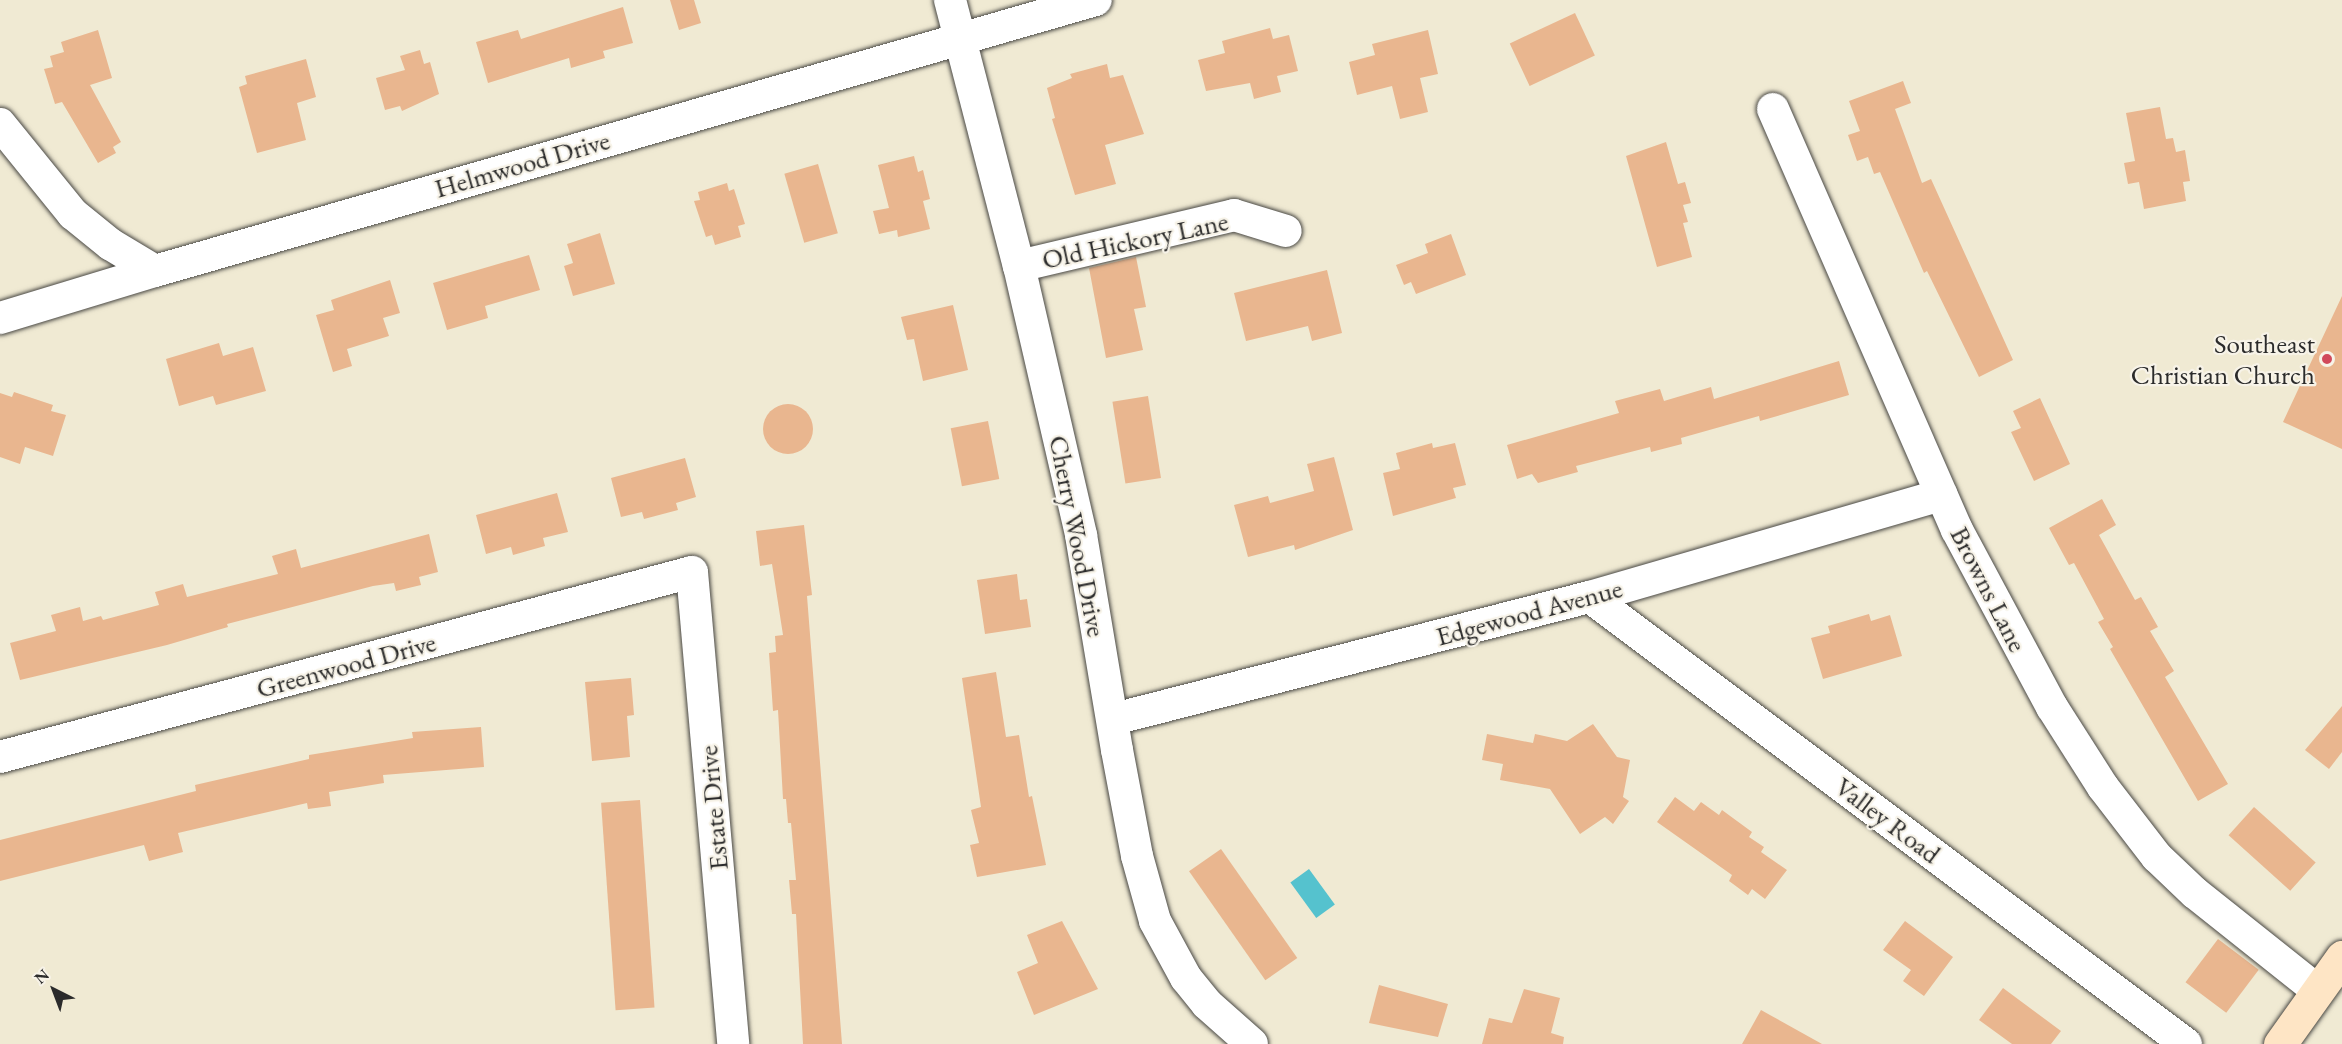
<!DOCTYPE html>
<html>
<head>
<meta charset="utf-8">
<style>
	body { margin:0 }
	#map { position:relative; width:2342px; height:1044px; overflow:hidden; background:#f0ead3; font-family:"EB Garamond",serif }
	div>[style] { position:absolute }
	.water>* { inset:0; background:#55c2ce; transform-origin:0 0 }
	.building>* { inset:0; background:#e9b68f; transform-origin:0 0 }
	.round { border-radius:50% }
	.roads { filter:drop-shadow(0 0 2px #494844) drop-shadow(0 0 2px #494844) }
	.street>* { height:32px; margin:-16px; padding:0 16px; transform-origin:16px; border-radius:16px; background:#fff }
	.secondary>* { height:33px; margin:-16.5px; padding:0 16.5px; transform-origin:16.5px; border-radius:16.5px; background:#fee5c5 }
	.dots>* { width:16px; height:16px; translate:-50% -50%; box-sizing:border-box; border:3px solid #f7f3e8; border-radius:50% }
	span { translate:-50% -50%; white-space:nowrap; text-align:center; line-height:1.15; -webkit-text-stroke:4.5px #f7f3e8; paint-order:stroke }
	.street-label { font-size:27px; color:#2b2b2b }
	.poi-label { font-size:27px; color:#2b2b2b }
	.right { translate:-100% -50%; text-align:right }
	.north { position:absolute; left:24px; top:960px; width:60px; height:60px; -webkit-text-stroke:4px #f7f3e8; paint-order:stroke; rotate:318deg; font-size:16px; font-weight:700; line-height:24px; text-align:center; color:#2b2b2b }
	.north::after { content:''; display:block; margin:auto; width:21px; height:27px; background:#2b2b2b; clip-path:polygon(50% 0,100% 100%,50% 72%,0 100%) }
</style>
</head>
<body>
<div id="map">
	<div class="water">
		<div style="left:1309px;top:869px;width:44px;height:23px;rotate:54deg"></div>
	</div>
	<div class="building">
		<div style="clip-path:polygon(670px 0,694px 0,701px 23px,679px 30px)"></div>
		<div style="clip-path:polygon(623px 7px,633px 43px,603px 51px,605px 58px,571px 68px,569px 58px,488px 83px,476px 42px,518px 30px,521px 39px)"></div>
		<div style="left:1575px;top:13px;width:47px;height:72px;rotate:65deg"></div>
		<div style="clip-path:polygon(1270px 28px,1273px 39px,1289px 35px,1298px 71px,1277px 76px,1281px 92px,1254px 99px,1250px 83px,1206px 91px,1198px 60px,1225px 53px,1222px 41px)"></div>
		<div style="clip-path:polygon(98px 30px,112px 78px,90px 85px,121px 142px,113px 147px,116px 153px,98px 163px,62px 102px,55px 104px,44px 69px,53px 67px,50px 56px,64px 52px,61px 42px)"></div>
		<div style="clip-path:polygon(1428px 30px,1438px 74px,1420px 78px,1428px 112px,1400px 119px,1392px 86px,1357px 95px,1349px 62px,1375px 55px,1372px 44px)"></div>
		<div style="clip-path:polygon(420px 50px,424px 64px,430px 62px,439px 94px,402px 111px,400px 106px,385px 110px,376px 78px,405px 70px,400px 56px)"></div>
		<div style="clip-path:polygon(306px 59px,316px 97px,297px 103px,306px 140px,257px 153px,239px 87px,247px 84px,245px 76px)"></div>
		<div style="clip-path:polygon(1107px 64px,1110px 78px,1123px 75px,1144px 134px,1105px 145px,1116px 184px,1075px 195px,1052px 119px,1055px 118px,1047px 88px,1072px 78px,1070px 74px)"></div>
		<div style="clip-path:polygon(1903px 81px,1911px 103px,1895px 109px,1922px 183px,1931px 179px,2013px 360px,1979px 377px,1927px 271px,1924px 273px,1880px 172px,1874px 174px,1868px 157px,1857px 161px,1848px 135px,1860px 131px,1849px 101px)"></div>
		<div style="clip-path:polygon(2160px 107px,2166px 139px,2173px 138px,2176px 152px,2185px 150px,2190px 181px,2183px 182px,2186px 201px,2144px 209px,2139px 182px,2128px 184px,2124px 163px,2135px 161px,2126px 113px)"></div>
		<div style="clip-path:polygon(1666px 142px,1678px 184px,1685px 182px,1691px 203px,1683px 205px,1688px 222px,1683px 223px,1692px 257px,1657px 267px,1626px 156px)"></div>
		<div style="clip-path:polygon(914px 156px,918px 172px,923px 170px,930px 199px,923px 201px,930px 229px,898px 237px,897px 230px,879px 234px,873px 211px,889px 208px,878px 165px)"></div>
		<div style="left:818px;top:164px;width:72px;height:35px;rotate:74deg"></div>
		<div style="clip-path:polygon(727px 183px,729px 191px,734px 189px,745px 224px,738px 226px,741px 237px,715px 245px,712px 235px,706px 237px,694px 201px,700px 200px,698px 192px)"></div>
		<div style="clip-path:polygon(600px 233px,615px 284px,573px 296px,564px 266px,573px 263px,567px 244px)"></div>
		<div style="clip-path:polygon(1451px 234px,1466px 275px,1416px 294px,1411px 282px,1404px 285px,1396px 265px,1428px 253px,1425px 244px)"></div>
		<div style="clip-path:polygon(529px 255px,540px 290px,485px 306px,488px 318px,447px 330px,433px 283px)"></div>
		<div style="clip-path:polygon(1136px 257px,1146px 307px,1134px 309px,1143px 350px,1106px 358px,1089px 268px)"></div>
		<div style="clip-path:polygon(1327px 270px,1342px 333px,1312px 341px,1308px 326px,1246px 341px,1234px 293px)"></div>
		<div style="clip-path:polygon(390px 280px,400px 313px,383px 318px,389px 336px,347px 349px,352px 366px,333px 372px,316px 315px,334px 310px,331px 300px)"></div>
		<div style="clip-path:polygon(2342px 296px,2342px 449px,2283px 422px)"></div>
		<div style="clip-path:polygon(953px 305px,968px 370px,923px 381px,914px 339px,907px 340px,901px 317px)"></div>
		<div style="clip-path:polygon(219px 343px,223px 356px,253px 347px,266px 391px,216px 405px,213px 396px,179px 406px,166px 359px)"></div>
		<div style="clip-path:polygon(1839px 361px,1849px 395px,1760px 421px,1759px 416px,1681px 438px,1682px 444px,1651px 452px,1650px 447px,1576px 466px,1578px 472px,1538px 483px,1532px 474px,1517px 479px,1507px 445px,1619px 413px,1615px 401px,1660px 389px,1664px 401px,1711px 387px,1714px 399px)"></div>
		<div style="clip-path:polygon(14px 392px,53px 405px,51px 411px,66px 415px,53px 456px,25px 447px,20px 464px,0 457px,0 393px,12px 397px)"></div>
		<div style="left:1148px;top:396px;width:83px;height:36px;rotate:81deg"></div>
		<div style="clip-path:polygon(2040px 398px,2070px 464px,2034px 481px,2011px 432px,2021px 428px,2013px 411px)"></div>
		<div class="round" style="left:763px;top:404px;width:50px;height:50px"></div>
		<div style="left:988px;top:421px;width:59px;height:38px;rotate:79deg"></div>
		<div style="clip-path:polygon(1432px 443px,1433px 448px,1455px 443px,1466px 485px,1453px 488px,1456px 498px,1393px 516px,1383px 473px,1400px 469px,1396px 453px)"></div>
		<div style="clip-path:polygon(1334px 457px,1353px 530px,1295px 550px,1294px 545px,1248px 557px,1234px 505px,1268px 496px,1270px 503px,1314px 491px,1307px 464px)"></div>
		<div style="clip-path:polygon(685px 458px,696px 497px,676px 503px,678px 510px,644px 519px,642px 512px,621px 517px,611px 478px)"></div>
		<div style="clip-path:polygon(557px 493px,568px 532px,543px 538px,545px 546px,513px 555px,511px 547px,486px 554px,476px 515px)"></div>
		<div style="clip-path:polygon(2102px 499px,2116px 525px,2099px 535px,2135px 600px,2141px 597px,2158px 627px,2150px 631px,2174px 671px,2165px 677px,2228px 784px,2198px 801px,2110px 649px,2113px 647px,2098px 622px,2104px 619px,2074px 563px,2069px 565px,2049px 528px)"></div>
		<div style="clip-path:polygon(804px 525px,812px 595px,807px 596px,842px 1044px,803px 1044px,796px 914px,792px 914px,789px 880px,796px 880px,791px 823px,788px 823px,786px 799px,783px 799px,778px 710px,773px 711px,769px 653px,776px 652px,775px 636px,783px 635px,772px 564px,760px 566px,756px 531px)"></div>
		<div style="clip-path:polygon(429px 534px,438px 572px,419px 577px,421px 585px,396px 591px,394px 583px,373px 586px,227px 624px,228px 627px,167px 645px,20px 680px,10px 643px,56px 631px,51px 615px,80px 607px,83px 621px,101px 616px,103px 620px,159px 605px,155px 592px,183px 584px,187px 597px,278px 574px,272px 556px,296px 549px,301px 568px)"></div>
		<div style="clip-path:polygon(1017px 574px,1020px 600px,1027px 599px,1031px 627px,985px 634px,977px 580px)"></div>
		<div style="clip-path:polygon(1869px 614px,1871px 621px,1890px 615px,1902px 656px,1823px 679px,1811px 638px,1830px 633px,1828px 626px)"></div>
		<div style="clip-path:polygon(996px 672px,1006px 737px,1019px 735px,1029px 797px,1032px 796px,1046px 865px,977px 877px,970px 845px,979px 843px,971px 810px,981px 807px,962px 678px)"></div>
		<div style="clip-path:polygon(631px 678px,634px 715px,627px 716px,630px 757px,592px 761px,585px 682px)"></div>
		<div style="clip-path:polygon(2342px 706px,2342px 752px,2329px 769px,2305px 750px)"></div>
		<div style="clip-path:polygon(1593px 724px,1617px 757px,1630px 760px,1623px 797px,1629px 801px,1613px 824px,1605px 817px,1580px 834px,1550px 789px,1500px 780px,1503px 764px,1482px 760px,1487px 734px,1533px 743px,1535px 734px,1567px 741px)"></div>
		<div style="clip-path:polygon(481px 727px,484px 767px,383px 775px,384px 783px,329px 792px,331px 806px,308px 809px,307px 803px,178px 833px,183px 852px,149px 861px,144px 845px,0 881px,0 840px,196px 791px,195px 785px,309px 759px,309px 755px,413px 738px,412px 732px)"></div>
		<div style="clip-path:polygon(1675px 797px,1694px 811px,1701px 802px,1719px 815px,1722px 810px,1752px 832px,1749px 837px,1764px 847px,1761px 852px,1787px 870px,1765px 899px,1752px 889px,1748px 895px,1729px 881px,1732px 875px,1657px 822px)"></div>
		<div style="left:640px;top:800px;width:208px;height:39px;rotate:86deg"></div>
		<div style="left:2254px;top:807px;width:83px;height:38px;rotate:42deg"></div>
		<div style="left:1221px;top:849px;width:133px;height:39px;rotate:55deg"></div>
		<div style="clip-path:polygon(1062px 921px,1098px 989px,1034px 1015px,1017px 972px,1038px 963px,1027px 935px)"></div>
		<div style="clip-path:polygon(1905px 921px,1953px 957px,1924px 996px,1903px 981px,1911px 970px,1883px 950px)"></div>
		<div style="left:2218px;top:939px;width:51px;height:54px;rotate:37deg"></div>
		<div style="clip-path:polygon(1379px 985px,1448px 1004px,1438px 1037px,1369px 1023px)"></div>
		<div style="clip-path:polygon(2003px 988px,2061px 1031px,2051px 1044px,2012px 1044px,1979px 1020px)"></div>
		<div style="clip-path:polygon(1524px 989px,1560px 998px,1551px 1033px,1564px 1037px,1563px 1044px,1482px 1044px,1489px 1018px,1512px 1023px)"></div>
		<div style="clip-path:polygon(1761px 1010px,1822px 1044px,1742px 1044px)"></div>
	</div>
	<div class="roads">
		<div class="street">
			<div style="left:950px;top:0;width:275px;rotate:75.5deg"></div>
			<div style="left:1019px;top:266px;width:276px;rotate:77deg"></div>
			<div style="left:1081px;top:535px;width:218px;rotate:80.5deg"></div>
			<div style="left:1117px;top:750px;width:108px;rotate:79.3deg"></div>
			<div style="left:1137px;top:856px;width:67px;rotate:74.5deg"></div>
			<div style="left:1155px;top:921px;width:65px;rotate:61.5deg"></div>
			<div style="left:1186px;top:978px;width:33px;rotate:51deg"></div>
			<div style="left:1207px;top:1004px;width:60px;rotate:41.6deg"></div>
			<div style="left:1773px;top:109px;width:459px;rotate:66.4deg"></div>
			<div style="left:1957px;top:530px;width:201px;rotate:61.8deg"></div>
			<div style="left:2052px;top:707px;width:95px;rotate:57.5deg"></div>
			<div style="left:2103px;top:787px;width:88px;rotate:52.4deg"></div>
			<div style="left:2157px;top:857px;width:52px;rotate:43.5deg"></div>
			<div style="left:2195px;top:893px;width:157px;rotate:38.5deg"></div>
			<div style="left:0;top:124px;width:116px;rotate:51deg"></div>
			<div style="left:73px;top:214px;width:48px;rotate:39deg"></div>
			<div style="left:110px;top:244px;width:52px;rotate:31deg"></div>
			<div style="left:155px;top:271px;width:979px;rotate:-16.07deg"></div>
			<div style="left:1019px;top:266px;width:221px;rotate:-13.3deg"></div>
			<div style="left:1234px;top:215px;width:54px;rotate:17.1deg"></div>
			<div style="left:0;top:318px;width:162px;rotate:-16.9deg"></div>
			<div style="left:1590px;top:597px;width:745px;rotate:36.87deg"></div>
			<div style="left:1114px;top:719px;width:491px;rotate:-14.4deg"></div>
			<div style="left:1590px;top:597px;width:366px;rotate:-16.2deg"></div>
			<div style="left:0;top:757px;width:716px;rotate:-14.97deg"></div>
			<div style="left:692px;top:572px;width:474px;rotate:85deg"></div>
		</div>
		<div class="secondary">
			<div style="left:2280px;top:1044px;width:107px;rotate:-54.5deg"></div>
		</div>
	</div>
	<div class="dots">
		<div style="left:2327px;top:359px;background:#d1495b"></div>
	</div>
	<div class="street-label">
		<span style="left:522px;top:164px;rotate:-16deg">Helmwood Drive</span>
		<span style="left:1135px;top:240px;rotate:-12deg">Old Hickory Lane</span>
		<span style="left:1078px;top:536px;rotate:79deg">Cherry Wood Drive</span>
		<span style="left:1989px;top:589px;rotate:63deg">Browns Lane</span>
		<span style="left:1529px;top:612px;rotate:-15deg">Edgewood Avenue</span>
		<span style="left:346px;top:665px;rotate:-15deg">Greenwood Drive</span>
		<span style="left:713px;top:808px;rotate:-95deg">Estate Drive</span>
		<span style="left:1888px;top:820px;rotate:37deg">Valley Road</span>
	</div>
	<div class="poi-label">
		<span class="right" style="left:2315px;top:359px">Southeast<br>Christian Church</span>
	</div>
	<div class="north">N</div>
</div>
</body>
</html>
